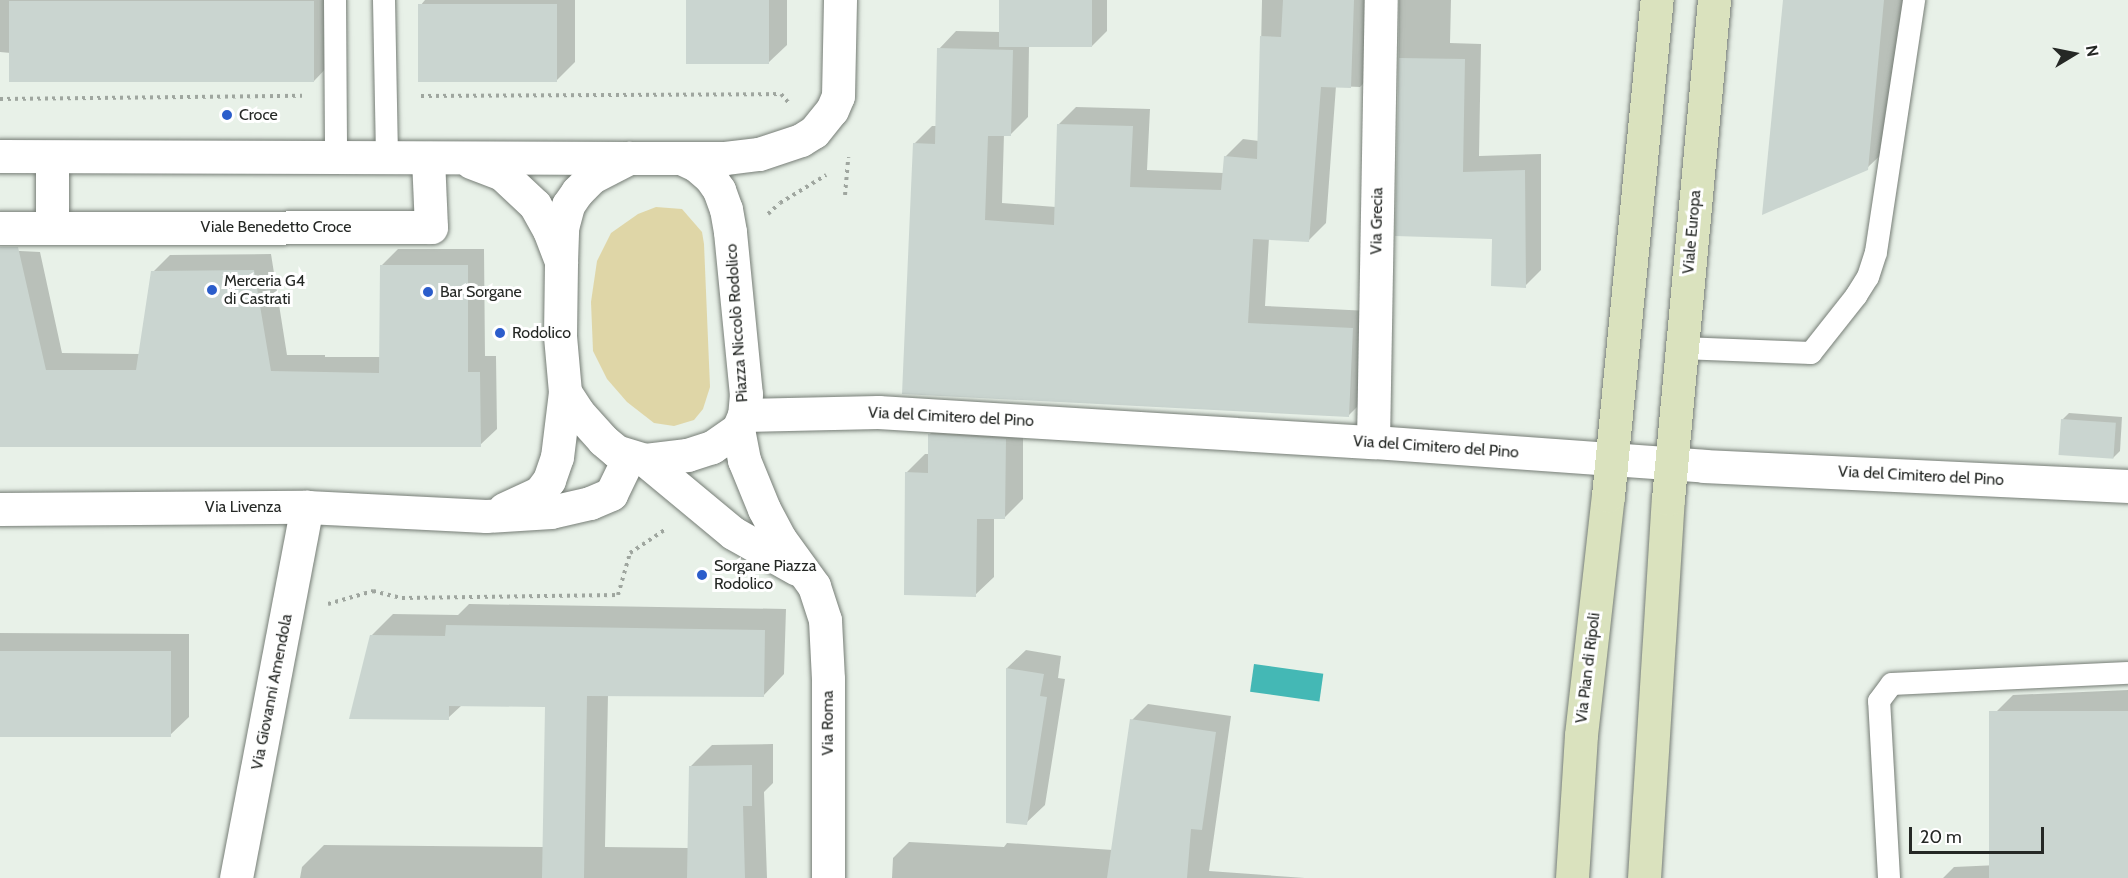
<!DOCTYPE html>
<html>
<head>
<meta charset="utf-8">
<style>
	body { margin:0 }
	#map { position:relative; width:2128px; height:878px; overflow:hidden; background:#e8f1e8; font-family:Cabin,sans-serif }
	div>[style] { position:absolute }
	.green>* { inset:0; background:#dfd6a7 }
	.water>* { inset:0; background:#44b8b5; transform-origin:0 0 }
	.shadow>* { inset:0; background:#0003 }
	.building>* { inset:0; background:#cad5d0; transform-origin:0 0 }
	.path>* { height:4px; margin-top:-2px; transform-origin:0; background:repeating-linear-gradient(90deg,#9fa69f 0 3px,transparent 0 7.5px) }
	.roads { filter:drop-shadow(0 0 2px #767d76) drop-shadow(0 0 2px #767d76) }
	.service>* { height:22px; margin:-11px; padding:0 11px; transform-origin:11px; border-radius:11px; background:#fff }
	.minor>* { height:33px; margin:-16.5px; padding:0 16.5px; transform-origin:16.5px; border-radius:16.5px; background:#fff }
	.tertiary>* { height:33px; margin:-16.5px; padding:0 16.5px; transform-origin:16.5px; border-radius:16.5px; background:#fff }
	.secondary>* { height:33px; margin:-16.5px; padding:0 16.5px; transform-origin:16.5px; border-radius:16.5px; background:#dae2be }
	.dots>* { width:16px; height:16px; translate:-50% -50%; box-sizing:border-box; border:3px solid #fff; border-radius:50% }
	span { translate:-50% -50%; white-space:nowrap; text-align:center; line-height:1.15; -webkit-text-stroke:6px #fff; paint-order:stroke }
	.poi-label { font-size:16px; color:#252825 }
	.left { translate:0 -50%; text-align:left }
	.street-label { font-size:16px; color:#252825 }
	.north { position:absolute; left:2044px; top:24px; width:60px; height:60px; -webkit-text-stroke:4px #fff; paint-order:stroke; rotate:80deg; font-size:16px; font-weight:700; line-height:24px; text-align:center; color:#252825 }
	.north::after { content:''; display:block; margin:auto; width:21px; height:27px; background:#252825; clip-path:polygon(50% 0,100% 100%,50% 72%,0 100%) }
	.scale { position:absolute; left:1909px; top:827px; width:135px; height:27px; box-sizing:border-box; border:3px solid #252825; border-top:0; padding-left:8px; font-size:18px; line-height:21px; white-space:nowrap; color:#252825; -webkit-text-stroke:4px #fff; paint-order:stroke }
</style>
</head>
<body>
<div id="map">
	<div class="green">
		<div style="clip-path:polygon(656px 207px,682px 209px,702px 232px,704px 244px,710px 387px,703px 409px,694px 420px,674px 426px,654px 423px,627px 402px,607px 379px,593px 351px,591px 302px,597px 261px,611px 233px,638px 214px)"></div>
	</div>
	<div class="water">
		<div style="left:1254px;top:664px;width:70px;height:28px;rotate:8deg"></div>
	</div>
	<div class="shadow">
		<div style="clip-path:polygon(0 0,332px 0,332px 62px,314px 81px,0 52px)"></div>
		<div style="clip-path:polygon(425px 0,575px 0,575px 62px,557px 80px,420px 6px)"></div>
		<div style="clip-path:polygon(687px 0,787px 0,787px 45px,768px 63px)"></div>
		<div style="clip-path:polygon(1001px 0,1107px 0,1107px 31px,1091px 47px,1029px 46px,1028px 117px,1010px 135px,1004px 134px,1002px 203px,1056px 207px,1058px 125px,1076px 107px,1150px 109px,1147px 170px,1224px 173px,1225px 157px,1243px 139px,1259px 141px,1262px 0,1380px 0,1378px 69px,1360px 87px,1336px 86px,1326px 223px,1308px 241px,1269px 238px,1265px 306px,1370px 311px,1366px 398px,1348px 416px,903px 393px,914px 144px,932px 126px,937px 126px,939px 49px,956px 31px,1000px 32px)"></div>
		<div style="clip-path:polygon(1399px 0,1451px 0,1450px 43px,1481px 44px,1479px 156px,1541px 154px,1541px 270px,1525px 286px,1494px 237px,1397px 235px)"></div>
		<div style="clip-path:polygon(1785px 0,1903px 0,1890px 146px,1867px 168px)"></div>
		<div style="clip-path:polygon(398px 249px,484px 249px,485px 356px,496px 356px,497px 429px,480px 445px,0 446px,0 250px,40px 252px,62px 353px,140px 354px,153px 272px,170px 255px,271px 254px,287px 355px,325px 355px,325px 357px,381px 357px,382px 265px)"></div>
		<div style="clip-path:polygon(2069px 413px,2122px 417px,2120px 451px,2113px 458px,2062px 420px)"></div>
		<div style="clip-path:polygon(948px 416px,1023px 421px,1023px 499px,1004px 518px,994px 518px,994px 577px,975px 595px,906px 473px,925px 454px,930px 454px,930px 434px)"></div>
		<div style="clip-path:polygon(469px 604px,786px 609px,784px 674px,763px 696px,608px 695px,605px 847px,689px 848px,690px 767px,712px 745px,773px 744px,773px 783px,764px 792px,767px 878px,300px 878px,302px 867px,324px 845px,544px 847px,546px 706px,462px 705px,448px 718px,371px 636px,393px 614px,458px 615px)"></div>
		<div style="clip-path:polygon(0 633px,189px 634px,189px 717px,170px 735px,0 735px)"></div>
		<div style="clip-path:polygon(1026px 650px,1061px 656px,1058px 678px,1065px 679px,1045px 805px,1026px 823px,1007px 668px)"></div>
		<div style="clip-path:polygon(2128px 690px,2128px 878px,1943px 878px,1954px 867px,1998px 865px,1990px 718px,2013px 695px)"></div>
		<div style="clip-path:polygon(1148px 704px,1231px 716px,1209px 871px,1305px 878px,892px 878px,893px 858px,909px 842px,1004px 847px,1007px 843px,1113px 850px,1132px 720px)"></div>
	</div>
	<div class="building">
		<div style="left:686px;top:0;width:83px;height:64px"></div>
		<div style="left:999px;top:0;width:93px;height:47px"></div>
		<div style="clip-path:polygon(1283px 0,1354px 0,1351px 88px,1321px 87px,1309px 242px,1253px 239px,1248px 323px,1353px 328px,1349px 417px,902px 394px,913px 143px,935px 144px,937px 48px,1013px 50px,1011px 136px,988px 136px,985px 220px,1054px 225px,1057px 124px,1133px 126px,1130px 187px,1221px 190px,1224px 156px,1257px 159px,1260px 36px,1281px 37px)"></div>
		<div style="clip-path:polygon(1783px 0,1884px 0,1868px 170px,1762px 215px)"></div>
		<div style="left:314px;top:1px;width:81px;height:305px;rotate:90deg"></div>
		<div style="left:557px;top:4px;width:78px;height:139px;rotate:90deg"></div>
		<div style="clip-path:polygon(1399px 58px,1465px 59px,1463px 172px,1525px 170px,1526px 288px,1491px 286px,1492px 239px,1395px 236px)"></div>
		<div style="clip-path:polygon(0 247px,18px 247px,46px 370px,136px 370px,151px 271px,254px 270px,271px 371px,379px 373px,380px 265px,468px 265px,468px 372px,480px 372px,481px 447px,0 447px)"></div>
		<div style="left:2061px;top:419px;width:55px;height:36px;rotate:4deg"></div>
		<div style="clip-path:polygon(928px 434px,1006px 439px,1005px 519px,977px 519px,976px 597px,904px 595px,905px 472px,928px 473px)"></div>
		<div style="clip-path:polygon(446px 625px,765px 630px,764px 697px,587px 696px,584px 878px,542px 878px,545px 707px,449px 706px,449px 720px,349px 719px,370px 635px,445px 636px)"></div>
		<div style="left:0;top:651px;width:171px;height:86px"></div>
		<div style="clip-path:polygon(1006px 668px,1044px 674px,1040px 696px,1047px 697px,1027px 825px,1006px 823px)"></div>
		<div style="left:2128px;top:711px;width:167px;height:139px;rotate:90deg"></div>
		<div style="clip-path:polygon(1130px 719px,1216px 732px,1202px 830px,1191px 829px,1187px 878px,1107px 878px)"></div>
		<div style="clip-path:polygon(752px 765px,752px 806px,743px 806px,745px 878px,687px 878px,689px 766px)"></div>
	</div>
	<div class="path">
		<div style="left:421px;top:96px;width:360px;rotate:-0.3deg"></div>
		<div style="left:781px;top:94px;width:11px;rotate:49deg"></div>
		<div style="left:0;top:99px;width:302px;rotate:-0.6deg"></div>
		<div style="left:845px;top:195px;width:38px;rotate:-85deg"></div>
		<div style="left:768px;top:214px;width:16px;rotate:-43deg"></div>
		<div style="left:780px;top:203px;width:54px;rotate:-31.3deg"></div>
		<div style="left:328px;top:604px;width:47px;rotate:-16.1deg"></div>
		<div style="left:373px;top:591px;width:30px;rotate:14deg"></div>
		<div style="left:402px;top:598px;width:216px;rotate:-0.8deg"></div>
		<div style="left:618px;top:595px;width:44px;rotate:-74.1deg"></div>
		<div style="left:630px;top:553px;width:43px;rotate:-33.7deg"></div>
	</div>
	<div class="roads">
		<div class="service">
			<div style="left:335px;top:0;width:158px;rotate:89.6deg"></div>
			<div style="left:384px;top:0;width:158px;rotate:88.9deg"></div>
			<div style="left:1681px;top:348px;width:130px;rotate:2.2deg"></div>
			<div style="left:1811px;top:353px;width:73px;rotate:-51.7deg"></div>
			<div style="left:1856px;top:296px;width:22px;rotate:-58deg"></div>
			<div style="left:1868px;top:277px;width:26px;rotate:-72deg"></div>
			<div style="left:1876px;top:252px;width:255px;rotate:-81.4deg"></div>
			<div style="left:1889px;top:878px;width:177px;rotate:-93.2deg"></div>
			<div style="left:1879px;top:701px;width:21px;rotate:-53deg"></div>
			<div style="left:1892px;top:684px;width:236px;rotate:-2.7deg"></div>
		</div>
		<div class="minor">
			<div style="left:0;top:156px;width:629px;rotate:0.18deg"></div>
			<div style="left:52px;top:157px;width:71px;rotate:90deg"></div>
			<div style="left:471px;top:162px;width:33px;rotate:21deg"></div>
			<div style="left:502px;top:174px;width:45px;rotate:43.2deg"></div>
			<div style="left:535px;top:205px;width:29px;rotate:61deg"></div>
			<div style="left:549px;top:230px;width:34px;rotate:69deg"></div>
			<div style="left:0;top:228px;width:431px;rotate:-0.1deg"></div>
			<div style="left:431px;top:227px;width:69px;rotate:-92.5deg"></div>
			<div style="left:744px;top:415px;width:134px;rotate:-1.3deg"></div>
			<div style="left:878px;top:412px;width:496px;rotate:3.5deg"></div>
			<div style="left:1373px;top:442px;width:332px;rotate:4.1deg"></div>
			<div style="left:1704px;top:466px;width:424px;rotate:2.7deg"></div>
			<div style="left:1373px;top:442px;width:442px;rotate:-89deg"></div>
			<div style="left:0;top:509px;width:307px;rotate:-0.4deg"></div>
			<div style="left:307px;top:507px;width:179px;rotate:2.9deg"></div>
			<div style="left:486px;top:516px;width:65px;rotate:-3.5deg"></div>
			<div style="left:551px;top:512px;width:40px;rotate:-13deg"></div>
			<div style="left:590px;top:503px;width:23px;rotate:-23deg"></div>
			<div style="left:611px;top:494px;width:41px;rotate:-64.1deg"></div>
			<div style="left:504px;top:509px;width:40px;rotate:-25deg"></div>
			<div style="left:540px;top:492px;width:15px;rotate:-53deg"></div>
			<div style="left:549px;top:480px;width:24px;rotate:-71deg"></div>
			<div style="left:557px;top:457px;width:65px;rotate:-83deg"></div>
			<div style="left:236px;top:878px;width:378px;rotate:-79.2deg"></div>
		</div>
		<div class="tertiary">
			<div style="left:681px;top:158px;width:17px;rotate:25deg"></div>
			<div style="left:696px;top:165px;width:18px;rotate:41deg"></div>
			<div style="left:710px;top:177px;width:16px;rotate:55deg"></div>
			<div style="left:719px;top:190px;width:20px;rotate:70deg"></div>
			<div style="left:726px;top:209px;width:23px;rotate:80deg"></div>
			<div style="left:730px;top:232px;width:163px;rotate:84.4deg"></div>
			<div style="left:746px;top:394px;width:21px;rotate:95deg"></div>
			<div style="left:744px;top:415px;width:15px;rotate:113deg"></div>
			<div style="left:738px;top:429px;width:32px;rotate:145deg"></div>
			<div style="left:712px;top:447px;width:26px;rotate:162deg"></div>
			<div style="left:687px;top:455px;width:42px;rotate:173.2deg"></div>
			<div style="left:645px;top:460px;width:30px;rotate:-163deg"></div>
			<div style="left:616px;top:451px;width:17px;rotate:-140deg"></div>
			<div style="left:603px;top:440px;width:38px;rotate:-132deg"></div>
			<div style="left:578px;top:412px;width:24px;rotate:-123deg"></div>
			<div style="left:565px;top:392px;width:56px;rotate:-95.1deg"></div>
			<div style="left:560px;top:336px;width:74px;rotate:-89.2deg"></div>
			<div style="left:561px;top:262px;width:34px;rotate:-88deg"></div>
			<div style="left:562px;top:228px;width:24px;rotate:-75deg"></div>
			<div style="left:568px;top:205px;width:16px;rotate:-55deg"></div>
			<div style="left:577px;top:192px;width:21px;rotate:-45deg"></div>
			<div style="left:592px;top:177px;width:42px;rotate:-27.2deg"></div>
			<div style="left:629px;top:158px;width:96px"></div>
			<div style="left:725px;top:158px;width:34px;rotate:-7deg"></div>
			<div style="left:759px;top:154px;width:44px;rotate:-18.4deg"></div>
			<div style="left:801px;top:140px;width:15px;rotate:-32deg"></div>
			<div style="left:814px;top:132px;width:28px;rotate:-51deg"></div>
			<div style="left:832px;top:110px;width:15px;rotate:-67deg"></div>
			<div style="left:838px;top:96px;width:96px;rotate:-88.8deg"></div>
			<div style="left:738px;top:429px;width:32px;rotate:79deg"></div>
			<div style="left:744px;top:460px;width:53px;rotate:67.8deg"></div>
			<div style="left:764px;top:509px;width:34px;rotate:62deg"></div>
			<div style="left:780px;top:539px;width:58px;rotate:54.1deg"></div>
			<div style="left:814px;top:586px;width:36px;rotate:72deg"></div>
			<div style="left:825px;top:620px;width:59px;rotate:87.1deg"></div>
			<div style="left:828px;top:679px;width:199px;rotate:90deg"></div>
			<div style="left:645px;top:460px;width:114px;rotate:39.7deg"></div>
			<div style="left:733px;top:533px;width:73px;rotate:29.4deg"></div>
		</div>
		<div class="secondary">
			<div style="left:1572px;top:878px;width:143px;rotate:-86.4deg"></div>
			<div style="left:1581px;top:735px;width:241px;rotate:-83.6deg"></div>
			<div style="left:1608px;top:496px;width:498px;rotate:-84.4deg"></div>
			<div style="left:1644px;top:878px;width:380px;rotate:-86.4deg"></div>
			<div style="left:1668px;top:499px;width:501px;rotate:-84.73deg"></div>
		</div>
	</div>
	<div class="dots">
		<div style="left:227px;top:115px;background:#2b5dcb"></div>
		<div style="left:212px;top:290px;background:#2b5dcb"></div>
		<div style="left:428px;top:292px;background:#2b5dcb"></div>
		<div style="left:500px;top:333px;background:#2b5dcb"></div>
		<div style="left:702px;top:575px;background:#2b5dcb"></div>
	</div>
	<div class="poi-label">
		<span class="left" style="left:239px;top:115px">Croce</span>
		<span class="left" style="left:224px;top:290px">Merceria G4<br>di Castrati</span>
		<span class="left" style="left:440px;top:292px">Bar Sorgane</span>
		<span class="left" style="left:512px;top:333px">Rodolico</span>
		<span class="left" style="left:714px;top:575px">Sorgane Piazza<br>Rodolico</span>
	</div>
	<div class="street-label">
		<span style="left:1377px;top:221px;rotate:-89deg">Via Grecia</span>
		<span style="left:276px;top:227px">Viale Benedetto Croce</span>
		<span style="left:1692px;top:232px;rotate:-85deg">Viale Europa</span>
		<span style="left:737px;top:323px;rotate:-94deg">Piazza Niccolò Rodolico</span>
		<span style="left:951px;top:417px;rotate:3deg">Via del Cimitero del Pino</span>
		<span style="left:1436px;top:447px;rotate:4deg">Via del Cimitero del Pino</span>
		<span style="left:1921px;top:476px;rotate:3deg">Via del Cimitero del Pino</span>
		<span style="left:243px;top:507px">Via Livenza</span>
		<span style="left:1588px;top:668px;rotate:-83deg">Via Pian di Ripoli</span>
		<span style="left:272px;top:692px;rotate:-79deg">Via Giovanni Amendola</span>
		<span style="left:828px;top:723px;rotate:-90deg">Via Roma</span>
	</div>
	<div class="north">N</div>
	<div class="scale">20 m</div>
</div>
</body>
</html>
